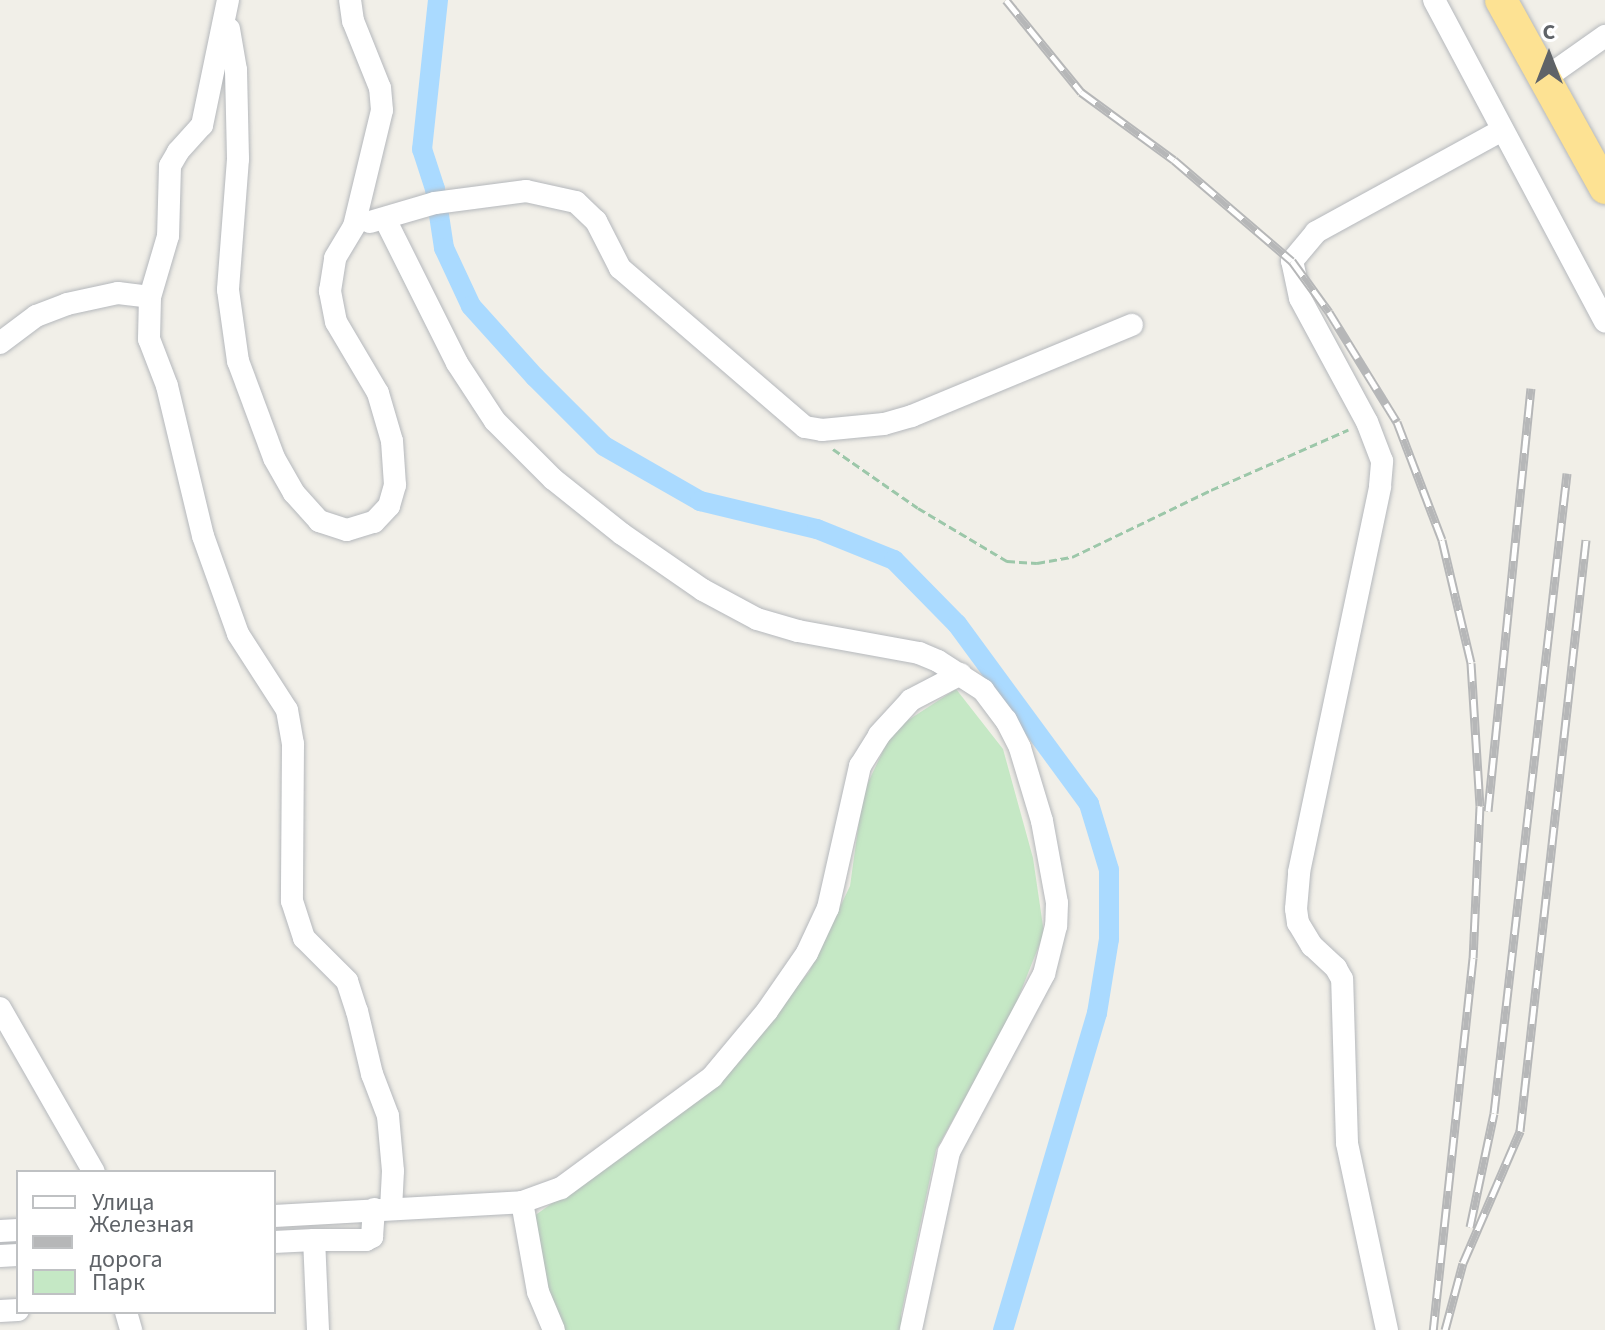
<!DOCTYPE html>
<html>
<head>
<meta charset="utf-8">
<style>
	body { margin:0 }
	#map { position:relative; width:1605px; height:1330px; overflow:hidden; background:#f1efe8; font-family:"Source Sans 3",sans-serif }
	div>[style] { position:absolute }
	.green>* { inset:0; background:#c5e8c5 }
	.canal>* { height:20px; margin:-10px; padding:0 10px; transform-origin:10px; border-radius:10px; background:#aadaff }
	.path>* { height:3px; margin-top:-1.5px; transform-origin:0; background:repeating-linear-gradient(90deg,#9cc7a9 0 8px,transparent 0 12px) }
	.roads { filter:drop-shadow(0 0 2px #b5b8bc) drop-shadow(0 0 2px #b5b8bc) }
	.minor>* { height:22px; margin:-11px; padding:0 11px; transform-origin:11px; border-radius:11px; background:#fff }
	.highway>* { height:32px; margin:-16px; padding:0 16px; transform-origin:16px; border-radius:16px; background:#fde293 }
	.rail>* { height:9px; margin-top:-4.5px; transform-origin:0; background:repeating-linear-gradient(90deg,#fff 0 18px,#b6b7b8 0 36px); box-sizing:border-box; border-block:2px solid #b6b7b8 }
	span { translate:-50% -50%; white-space:nowrap; text-align:center; line-height:1.15; -webkit-text-stroke:6px #fff; paint-order:stroke }
	.legend { position:absolute; left:16px; top:1170px; width:260px; height:144px; box-sizing:border-box; background:#fff; border:2px solid #bfc1c3; margin:0; padding:10px 14px; list-style:none; font-size:24px; color:#5f6368 }
	.legend li { display:flex; align-items:center; gap:16px; height:40px }
	.legend b { width:40px; border:2px solid #bfc1c3 }
	.north { position:absolute; left:1509px; top:16px; width:80px; height:80px; -webkit-text-stroke:6px #fff; paint-order:stroke; rotate:0deg; font-size:22px; font-weight:700; line-height:32px; text-align:center; color:#5f6368 }
	.north::after { content:''; display:block; margin:auto; width:28px; height:36px; background:#5f6368; clip-path:polygon(50% 0,100% 100%,50% 72%,0 100%) }
</style>
</head>
<body>
<div id="map">
	<div class="green">
		<div style="clip-path:polygon(956px 689px,1003px 749px,1033px 858px,1044px 933px,1011px 1016px,936px 1150px,901px 1315px,903px 1330px,559px 1330px,530px 1219px,700px 1097px,809px 972px,850px 886px,863px 793px,893px 730px)"></div>
	</div>
	<div class="canal">
		<div style="left:438px;top:0;width:150px;rotate:96.1deg"></div>
		<div style="left:422px;top:149px;width:42px;rotate:72deg"></div>
		<div style="left:435px;top:189px;width:60px;rotate:81.3deg"></div>
		<div style="left:444px;top:248px;width:64px;rotate:65deg"></div>
		<div style="left:471px;top:306px;width:96px;rotate:48deg"></div>
		<div style="left:535px;top:377px;width:98px;rotate:45deg"></div>
		<div style="left:604px;top:446px;width:111px;rotate:29.8deg"></div>
		<div style="left:700px;top:501px;width:120px;rotate:13.5deg"></div>
		<div style="left:817px;top:529px;width:83px;rotate:21.9deg"></div>
		<div style="left:894px;top:560px;width:90px;rotate:45.5deg"></div>
		<div style="left:957px;top:624px;width:223px;rotate:53.7deg"></div>
		<div style="left:1089px;top:804px;width:69px;rotate:73.1deg"></div>
		<div style="left:1109px;top:870px;width:69px;rotate:90deg"></div>
		<div style="left:1109px;top:939px;width:75px;rotate:99.2deg"></div>
		<div style="left:1097px;top:1013px;width:331px;rotate:106.5deg"></div>
	</div>
	<div class="path">
		<div style="left:833px;top:449px;width:103px;rotate:34.8deg"></div>
		<div style="left:918px;top:508px;width:104px;rotate:30.8deg"></div>
		<div style="left:1007px;top:561px;width:30px;rotate:4deg"></div>
		<div style="left:1037px;top:563px;width:36px;rotate:-10deg"></div>
		<div style="left:1072px;top:557px;width:154px;rotate:-25.7deg"></div>
		<div style="left:1211px;top:490px;width:150px;rotate:-23.7deg"></div>
	</div>
	<div class="roads">
		<div class="minor">
			<div style="left:228px;top:0;width:128px;rotate:101.7deg"></div>
			<div style="left:202px;top:125px;width:36px;rotate:132deg"></div>
			<div style="left:178px;top:152px;width:16px;rotate:120deg"></div>
			<div style="left:170px;top:166px;width:70px;rotate:91.6deg"></div>
			<div style="left:168px;top:236px;width:64px;rotate:106.4deg"></div>
			<div style="left:150px;top:297px;width:42px;rotate:91.4deg"></div>
			<div style="left:149px;top:339px;width:50px;rotate:69deg"></div>
			<div style="left:167px;top:386px;width:154px;rotate:76.5deg"></div>
			<div style="left:203px;top:536px;width:104px;rotate:70.3deg"></div>
			<div style="left:238px;top:634px;width:90px;rotate:57.2deg"></div>
			<div style="left:287px;top:710px;width:35px;rotate:80deg"></div>
			<div style="left:293px;top:744px;width:157px;rotate:90.4deg"></div>
			<div style="left:292px;top:901px;width:39px;rotate:72deg"></div>
			<div style="left:304px;top:938px;width:61px;rotate:45deg"></div>
			<div style="left:347px;top:981px;width:32px;rotate:72deg"></div>
			<div style="left:357px;top:1011px;width:65px;rotate:76.6deg"></div>
			<div style="left:372px;top:1074px;width:45px;rotate:69.1deg"></div>
			<div style="left:388px;top:1116px;width:55px;rotate:84.8deg"></div>
			<div style="left:393px;top:1171px;width:37px;rotate:93deg"></div>
			<div style="left:1434px;top:0;width:364px;rotate:62deg"></div>
			<div style="left:229px;top:29px;width:42px;rotate:80.3deg"></div>
			<div style="left:236px;top:70px;width:89px;rotate:88.7deg"></div>
			<div style="left:238px;top:159px;width:131px;rotate:94.4deg"></div>
			<div style="left:228px;top:290px;width:72px;rotate:82deg"></div>
			<div style="left:238px;top:361px;width:103px;rotate:69.6deg"></div>
			<div style="left:274px;top:458px;width:40px;rotate:60.3deg"></div>
			<div style="left:294px;top:493px;width:38px;rotate:48deg"></div>
			<div style="left:319px;top:521px;width:29px;rotate:18deg"></div>
			<div style="left:347px;top:530px;width:28px;rotate:-17deg"></div>
			<div style="left:374px;top:522px;width:22px;rotate:-47deg"></div>
			<div style="left:389px;top:506px;width:22px;rotate:-74deg"></div>
			<div style="left:395px;top:485px;width:44px;rotate:-93.9deg"></div>
			<div style="left:392px;top:441px;width:50px;rotate:-106.3deg"></div>
			<div style="left:378px;top:393px;width:82px;rotate:-120.6deg"></div>
			<div style="left:336px;top:322px;width:32px;rotate:-101deg"></div>
			<div style="left:330px;top:291px;width:33px;rotate:-81deg"></div>
			<div style="left:335px;top:258px;width:37px;rotate:-59deg"></div>
			<div style="left:354px;top:226px;width:119px;rotate:-76.4deg"></div>
			<div style="left:382px;top:110px;width:22px;rotate:-95deg"></div>
			<div style="left:380px;top:88px;width:72px;rotate:-111.9deg"></div>
			<div style="left:353px;top:21px;width:21px;rotate:-98deg"></div>
			<div style="left:1544px;top:79px;width:75px;rotate:-35.2deg"></div>
			<div style="left:385px;top:219px;width:161px;rotate:63.4deg"></div>
			<div style="left:457px;top:363px;width:69px;rotate:56.8deg"></div>
			<div style="left:495px;top:421px;width:82px;rotate:45deg"></div>
			<div style="left:553px;top:479px;width:88px;rotate:38.6deg"></div>
			<div style="left:622px;top:534px;width:98px;rotate:34.7deg"></div>
			<div style="left:703px;top:590px;width:61px;rotate:28.2deg"></div>
			<div style="left:757px;top:619px;width:43px;rotate:16.3deg"></div>
			<div style="left:798px;top:631px;width:123px;rotate:10.3deg"></div>
			<div style="left:919px;top:653px;width:21px;rotate:23deg"></div>
			<div style="left:938px;top:661px;width:54px;rotate:32.8deg"></div>
			<div style="left:983px;top:690px;width:38px;rotate:53deg"></div>
			<div style="left:1006px;top:720px;width:31px;rotate:63deg"></div>
			<div style="left:1020px;top:748px;width:76px;rotate:73.2deg"></div>
			<div style="left:1042px;top:821px;width:83px;rotate:79.6deg"></div>
			<div style="left:1057px;top:903px;width:23px;rotate:92deg"></div>
			<div style="left:1056px;top:926px;width:49px;rotate:104deg"></div>
			<div style="left:1044px;top:974px;width:202px;rotate:118.1deg"></div>
			<div style="left:949px;top:1152px;width:182px;rotate:102.1deg"></div>
			<div style="left:370px;top:222px;width:68px;rotate:-16.3deg"></div>
			<div style="left:435px;top:203px;width:92px;rotate:-7.5deg"></div>
			<div style="left:526px;top:191px;width:51px;rotate:12.4deg"></div>
			<div style="left:576px;top:202px;width:28px;rotate:44deg"></div>
			<div style="left:596px;top:221px;width:53px;rotate:62.9deg"></div>
			<div style="left:620px;top:268px;width:244px;rotate:40.7deg"></div>
			<div style="left:805px;top:427px;width:17px;rotate:10deg"></div>
			<div style="left:822px;top:430px;width:62px;rotate:-5.5deg"></div>
			<div style="left:884px;top:424px;width:29px;rotate:-16deg"></div>
			<div style="left:912px;top:416px;width:238px;rotate:-22.5deg"></div>
			<div style="left:0;top:343px;width:45px;rotate:-36.9deg"></div>
			<div style="left:36px;top:316px;width:33px;rotate:-21deg"></div>
			<div style="left:67px;top:304px;width:52px;rotate:-12.2deg"></div>
			<div style="left:118px;top:293px;width:32px;rotate:7deg"></div>
			<div style="left:0;top:1008px;width:189px;rotate:60.2deg"></div>
			<div style="left:522px;top:1202px;width:91px;rotate:79.9deg"></div>
			<div style="left:538px;top:1292px;width:41px;rotate:67.2deg"></div>
			<div style="left:274px;top:1216px;width:248px;rotate:-3.2deg"></div>
			<div style="left:522px;top:1202px;width:41px;rotate:-19.7deg"></div>
			<div style="left:561px;top:1188px;width:187px;rotate:-36.3deg"></div>
			<div style="left:712px;top:1077px;width:86px;rotate:-50.2deg"></div>
			<div style="left:767px;top:1011px;width:70px;rotate:-55.4deg"></div>
			<div style="left:807px;top:953px;width:50px;rotate:-65deg"></div>
			<div style="left:828px;top:908px;width:146px;rotate:-77.3deg"></div>
			<div style="left:860px;top:766px;width:36px;rotate:-58deg"></div>
			<div style="left:879px;top:735px;width:47px;rotate:-47.6deg"></div>
			<div style="left:911px;top:700px;width:56px;rotate:-27.5deg"></div>
			<div style="left:0;top:1231px;width:18px;rotate:-3deg"></div>
			<div style="left:274px;top:1242px;width:40px;rotate:-2.9deg"></div>
			<div style="left:0;top:1256px;width:18px;rotate:-3deg"></div>
			<div style="left:0;top:1311px;width:18px;rotate:-3deg"></div>
			<div style="left:126px;top:1312px;width:19px;rotate:74deg"></div>
			<div style="left:318px;top:1330px;width:90px;rotate:-92.5deg"></div>
			<div style="left:314px;top:1240px;width:52px"></div>
			<div style="left:366px;top:1240px;width:7px;rotate:-27deg"></div>
			<div style="left:372px;top:1237px;width:28px;rotate:-86deg"></div>
			<div style="left:1387px;top:1330px;width:191px;rotate:-102.1deg"></div>
			<div style="left:1347px;top:1143px;width:164px;rotate:-91.7deg"></div>
			<div style="left:1342px;top:979px;width:13px;rotate:-119deg"></div>
			<div style="left:1336px;top:968px;width:33px;rotate:-137deg"></div>
			<div style="left:1312px;top:946px;width:27px;rotate:-121deg"></div>
			<div style="left:1298px;top:923px;width:14px;rotate:-98deg"></div>
			<div style="left:1296px;top:909px;width:37px;rotate:-85deg"></div>
			<div style="left:1299px;top:872px;width:394px;rotate:-78.1deg"></div>
			<div style="left:1380px;top:486px;width:25px;rotate:-85deg"></div>
			<div style="left:1382px;top:461px;width:42px;rotate:-111deg"></div>
			<div style="left:1367px;top:422px;width:141px;rotate:-118.4deg"></div>
			<div style="left:1300px;top:298px;width:38px;rotate:-102deg"></div>
			<div style="left:1292px;top:261px;width:38px;rotate:-50deg"></div>
			<div style="left:1316px;top:232px;width:212px;rotate:-28.7deg"></div>
		</div>
		<div class="highway">
			<div style="left:1501px;top:0;width:215px;rotate:61deg"></div>
		</div>
	</div>
	<div class="rail">
		<div style="left:1006px;top:0;width:119px;rotate:50.8deg"></div>
		<div style="left:1081px;top:92px;width:115px;rotate:36.2deg"></div>
		<div style="left:1174px;top:160px;width:155px;rotate:40.6deg"></div>
		<div style="left:1292px;top:261px;width:63px;rotate:54deg"></div>
		<div style="left:1329px;top:312px;width:129px;rotate:58.3deg"></div>
		<div style="left:1397px;top:422px;width:126px;rotate:69.1deg"></div>
		<div style="left:1442px;top:540px;width:126px;rotate:76.7deg"></div>
		<div style="left:1471px;top:663px;width:143px;rotate:86.4deg"></div>
		<div style="left:1480px;top:806px;width:152px;rotate:92.6deg"></div>
		<div style="left:1473px;top:958px;width:374px;rotate:96.1deg"></div>
		<div style="left:1488px;top:811px;width:425px;rotate:-84.2deg"></div>
		<div style="left:1470px;top:1227px;width:116px;rotate:-78.1deg"></div>
		<div style="left:1494px;top:1113px;width:644px;rotate:-83.49deg"></div>
		<div style="left:1445px;top:1330px;width:69px;rotate:-75deg"></div>
		<div style="left:1463px;top:1263px;width:144px;rotate:-66.6deg"></div>
		<div style="left:1520px;top:1131px;width:595px;rotate:-83.63deg"></div>
	</div>
	<ul class="legend">
	<li><b style="height:10px;background:#fff"></b>Улица</li>
	<li><b style="height:10px;background:#b6b7b8"></b>Железная дорога</li>
	<li><b style="height:22px;background:#c5e8c5"></b>Парк</li>
	</ul>
	<div class="north">С</div>
</div>
</body>
</html>
